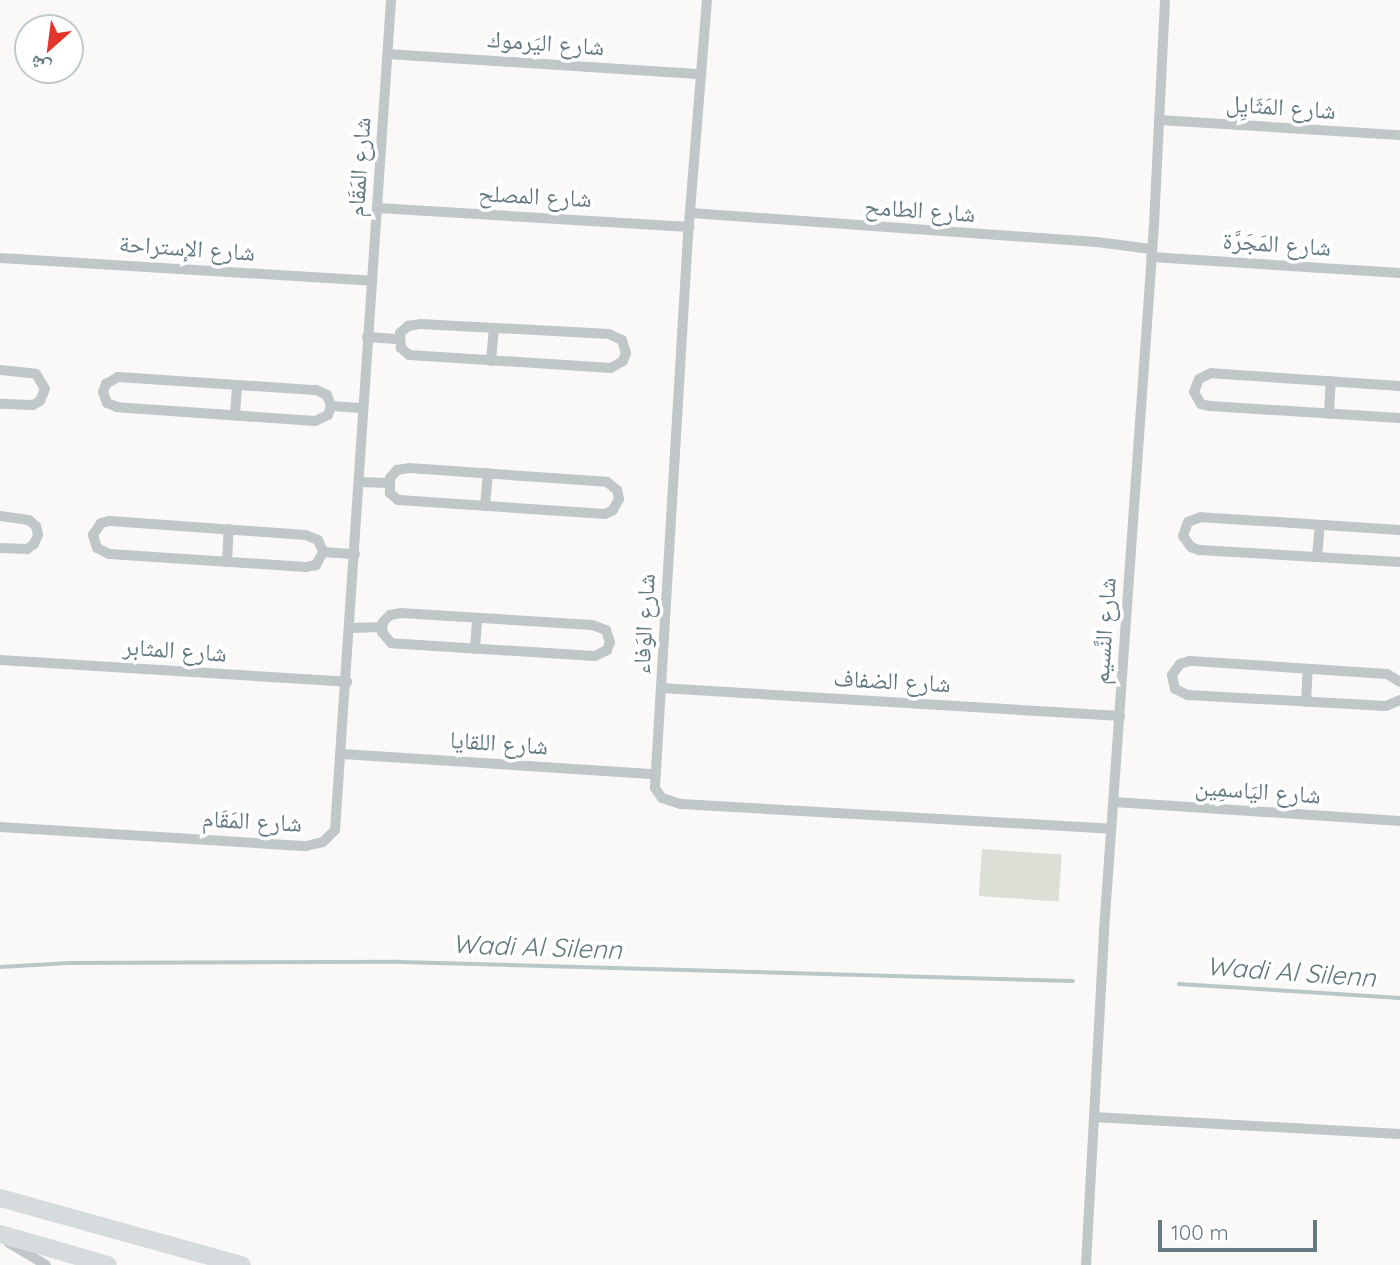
<!DOCTYPE html>
<html>
<head>
<meta charset="utf-8">
<style>
	body { margin:0 }
	#map { position:relative; width:1400px; height:1265px; overflow:hidden; background:#faf9f7; font-family:Quicksand,"Noto Naskh Arabic",sans-serif }
	div>[style] { position:absolute }
	.green>* { inset:0; background:#dbdfd6; transform-origin:0 0 }
	.stream>* { height:3.5px; margin:-1.75px; padding:0 1.75px; transform-origin:1.75px; border-radius:1.75px; background:#b8c8c9 }
	.minor>* { height:10px; margin:-5px; padding:0 5px; transform-origin:5px; border-radius:5px; background:#c0c7c9 }
	.primary>* { height:18px; margin:-9px; padding:0 9px; transform-origin:9px; border-radius:9px; background:#d6dcde }
	span { translate:-50% -50%; white-space:nowrap; text-align:center; line-height:1.15; -webkit-text-stroke:7px #fff; paint-order:stroke }
	.street-label { font-size:24px; color:#647a82 }
	.water-label { font-size:26px; color:#5f797c; font-style:italic }
	.north { position:absolute; left:14px; top:14px; width:70px; height:70px; box-sizing:border-box; background:#fff; border:2px solid #c1cacd; border-radius:50%; rotate:208deg; font-size:19px; font-weight:700; line-height:28px; text-align:center; color:#647a82 }
	.north::after { content:''; display:block; margin:auto; width:24px; height:32px; background:#e4352d; clip-path:polygon(50% 0,100% 100%,50% 72%,0 100%) }
	.scale { position:absolute; left:1158px; top:1220px; width:159px; height:32px; box-sizing:border-box; border:4px solid #647a82; border-top:0; padding-left:9px; font-size:21px; line-height:24px; white-space:nowrap; color:#647a82; -webkit-text-stroke:5px #fff; paint-order:stroke }
</style>
</head>
<body>
<div id="map">
	<div class="green">
		<div style="left:982px;top:849px;width:80px;height:47px;rotate:4deg"></div>
	</div>
	<div class="stream">
		<div style="left:0;top:967px;width:69px;rotate:-3.3deg"></div>
		<div style="left:69px;top:963px;width:332px;rotate:-0.2deg"></div>
		<div style="left:401px;top:962px;width:672px;rotate:1.62deg"></div>
		<div style="left:1179px;top:984px;width:221px;rotate:3.6deg"></div>
	</div>
	<div class="minor">
		<div style="left:707px;top:0;width:236px;rotate:94.6deg"></div>
		<div style="left:688px;top:235px;width:554px;rotate:93.42deg"></div>
		<div style="left:655px;top:788px;width:12px;rotate:55deg"></div>
		<div style="left:662px;top:798px;width:20px;rotate:18deg"></div>
		<div style="left:681px;top:804px;width:431px;rotate:3.3deg"></div>
		<div style="left:388px;top:54px;width:314px;rotate:3.7deg"></div>
		<div style="left:1159px;top:120px;width:241px;rotate:3.6deg"></div>
		<div style="left:378px;top:208px;width:312px;rotate:3.5deg"></div>
		<div style="left:691px;top:213px;width:407px;rotate:4.1deg"></div>
		<div style="left:1097px;top:242px;width:54px;rotate:7.4deg"></div>
		<div style="left:1151px;top:257px;width:250px;rotate:3.7deg"></div>
		<div style="left:0;top:258px;width:373px;rotate:3.5deg"></div>
		<div style="left:420px;top:324px;width:189px;rotate:3deg"></div>
		<div style="left:609px;top:334px;width:14px;rotate:25deg"></div>
		<div style="left:622px;top:340px;width:14px;rotate:73deg"></div>
		<div style="left:626px;top:353px;width:9px;rotate:111deg"></div>
		<div style="left:623px;top:361px;width:14px;rotate:150deg"></div>
		<div style="left:611px;top:368px;width:202px;rotate:-176.3deg"></div>
		<div style="left:409px;top:355px;width:11px;rotate:-139deg"></div>
		<div style="left:401px;top:348px;width:15px;rotate:-94deg"></div>
		<div style="left:400px;top:333px;width:11px;rotate:-41deg"></div>
		<div style="left:408px;top:326px;width:12px;rotate:-9deg"></div>
		<div style="left:367px;top:337px;width:32px;rotate:4deg"></div>
		<div style="left:491px;top:361px;width:33px;rotate:-85deg"></div>
		<div style="left:0;top:370px;width:36px;rotate:6deg"></div>
		<div style="left:36px;top:374px;width:17px;rotate:59deg"></div>
		<div style="left:45px;top:389px;width:13px;rotate:113deg"></div>
		<div style="left:40px;top:401px;width:8px;rotate:150deg"></div>
		<div style="left:33px;top:405px;width:33px;rotate:-178deg"></div>
		<div style="left:118px;top:377px;width:198px;rotate:3.8deg"></div>
		<div style="left:316px;top:390px;width:12px;rotate:24deg"></div>
		<div style="left:327px;top:395px;width:12px;rotate:70deg"></div>
		<div style="left:331px;top:406px;width:9px;rotate:108deg"></div>
		<div style="left:328px;top:415px;width:14px;rotate:155deg"></div>
		<div style="left:315px;top:421px;width:198px;rotate:-176deg"></div>
		<div style="left:117px;top:407px;width:11px;rotate:-158deg"></div>
		<div style="left:107px;top:403px;width:12px;rotate:-110deg"></div>
		<div style="left:103px;top:392px;width:9px;rotate:-69deg"></div>
		<div style="left:106px;top:384px;width:14px;rotate:-30deg"></div>
		<div style="left:1400px;top:386px;width:189px;rotate:-176.1deg"></div>
		<div style="left:1211px;top:373px;width:13px;rotate:153deg"></div>
		<div style="left:1199px;top:379px;width:14px;rotate:111deg"></div>
		<div style="left:1194px;top:392px;width:14px;rotate:60deg"></div>
		<div style="left:1201px;top:404px;width:9px;rotate:13deg"></div>
		<div style="left:1210px;top:406px;width:190px;rotate:3.6deg"></div>
		<div style="left:331px;top:406px;width:32px;rotate:4deg"></div>
		<div style="left:1329px;top:414px;width:33px;rotate:-87deg"></div>
		<div style="left:235px;top:415px;width:30px;rotate:-86deg"></div>
		<div style="left:409px;top:468px;width:198px;rotate:4deg"></div>
		<div style="left:607px;top:482px;width:13px;rotate:39deg"></div>
		<div style="left:617px;top:490px;width:9px;rotate:77deg"></div>
		<div style="left:619px;top:499px;width:13px;rotate:119deg"></div>
		<div style="left:613px;top:510px;width:9px;rotate:153deg"></div>
		<div style="left:605px;top:514px;width:207px;rotate:-176.1deg"></div>
		<div style="left:398px;top:500px;width:11px;rotate:-139deg"></div>
		<div style="left:390px;top:493px;width:15px;rotate:-90deg"></div>
		<div style="left:390px;top:478px;width:11px;rotate:-49deg"></div>
		<div style="left:397px;top:470px;width:12px;rotate:-9deg"></div>
		<div style="left:359px;top:482px;width:29px;rotate:2deg"></div>
		<div style="left:485px;top:506px;width:33px;rotate:-85deg"></div>
		<div style="left:0;top:516px;width:29px;rotate:8deg"></div>
		<div style="left:29px;top:520px;width:9px;rotate:41deg"></div>
		<div style="left:36px;top:526px;width:9px;rotate:77deg"></div>
		<div style="left:38px;top:535px;width:10px;rotate:114deg"></div>
		<div style="left:34px;top:544px;width:9px;rotate:144deg"></div>
		<div style="left:27px;top:549px;width:27px;rotate:-178deg"></div>
		<div style="left:110px;top:521px;width:196px;rotate:4.1deg"></div>
		<div style="left:306px;top:535px;width:13px;rotate:23deg"></div>
		<div style="left:318px;top:540px;width:13px;rotate:67deg"></div>
		<div style="left:323px;top:552px;width:15px;rotate:118deg"></div>
		<div style="left:316px;top:565px;width:10px;rotate:169deg"></div>
		<div style="left:306px;top:567px;width:197px;rotate:-176.2deg"></div>
		<div style="left:109px;top:554px;width:13px;rotate:-153deg"></div>
		<div style="left:97px;top:548px;width:14px;rotate:-107deg"></div>
		<div style="left:93px;top:535px;width:14px;rotate:-56deg"></div>
		<div style="left:101px;top:523px;width:9px;rotate:-13deg"></div>
		<div style="left:1400px;top:530px;width:199px;rotate:-176.3deg"></div>
		<div style="left:1201px;top:517px;width:14px;rotate:159deg"></div>
		<div style="left:1188px;top:522px;width:15px;rotate:110deg"></div>
		<div style="left:1183px;top:536px;width:14px;rotate:54deg"></div>
		<div style="left:1191px;top:547px;width:9px;rotate:21deg"></div>
		<div style="left:1199px;top:550px;width:201px;rotate:3.4deg"></div>
		<div style="left:323px;top:552px;width:32px;rotate:4deg"></div>
		<div style="left:1317px;top:557px;width:32px;rotate:-85deg"></div>
		<div style="left:227px;top:562px;width:33px;rotate:-87deg"></div>
		<div style="left:401px;top:613px;width:191px;rotate:3.6deg"></div>
		<div style="left:592px;top:625px;width:15px;rotate:20deg"></div>
		<div style="left:606px;top:630px;width:13px;rotate:72deg"></div>
		<div style="left:610px;top:642px;width:9px;rotate:111deg"></div>
		<div style="left:607px;top:650px;width:13px;rotate:153deg"></div>
		<div style="left:595px;top:656px;width:204px;rotate:-176.4deg"></div>
		<div style="left:391px;top:643px;width:14px;rotate:-129deg"></div>
		<div style="left:382px;top:632px;width:10px;rotate:-84deg"></div>
		<div style="left:383px;top:622px;width:10px;rotate:-45deg"></div>
		<div style="left:390px;top:615px;width:11px;rotate:-10deg"></div>
		<div style="left:351px;top:628px;width:30px;rotate:-2deg"></div>
		<div style="left:475px;top:649px;width:31px;rotate:-86deg"></div>
		<div style="left:0;top:660px;width:348px;rotate:3.6deg"></div>
		<div style="left:1400px;top:682px;width:15px;rotate:-148deg"></div>
		<div style="left:1387px;top:674px;width:198px;rotate:-176.2deg"></div>
		<div style="left:1189px;top:661px;width:9px;rotate:162deg"></div>
		<div style="left:1180px;top:664px;width:14px;rotate:126deg"></div>
		<div style="left:1172px;top:675px;width:14px;rotate:78deg"></div>
		<div style="left:1175px;top:689px;width:14px;rotate:25deg"></div>
		<div style="left:1188px;top:695px;width:198px;rotate:3.2deg"></div>
		<div style="left:1386px;top:706px;width:15px;rotate:-23deg"></div>
		<div style="left:661px;top:688px;width:460px;rotate:3.5deg"></div>
		<div style="left:1306px;top:702px;width:33px;rotate:-87deg"></div>
		<div style="left:342px;top:754px;width:313px;rotate:3.7deg"></div>
		<div style="left:1114px;top:802px;width:287px;rotate:3.8deg"></div>
		<div style="left:0;top:827px;width:307px;rotate:3.6deg"></div>
		<div style="left:306px;top:846px;width:17px;rotate:-13deg"></div>
		<div style="left:323px;top:842px;width:17px;rotate:-45deg"></div>
		<div style="left:335px;top:830px;width:832px;rotate:-86.14deg"></div>
		<div style="left:1094px;top:1117px;width:306px;rotate:3.2deg"></div>
		<div style="left:9px;top:1243px;width:43px;rotate:30.7deg"></div>
		<div style="left:1086px;top:1265px;width:334px;rotate:-86.9deg"></div>
		<div style="left:1104px;top:931px;width:708px;rotate:-85.95deg"></div>
		<div style="left:1154px;top:225px;width:225px;rotate:-87.2deg"></div>
	</div>
	<div class="primary">
		<div style="left:0;top:1198px;width:251px;rotate:15.5deg"></div>
		<div style="left:0;top:1234px;width:112px;rotate:16deg"></div>
	</div>
	<div class="street-label">
		<span style="left:546px;top:43px;rotate:4deg">شارع اليَرموك</span>
		<span style="left:1281px;top:107px;rotate:4deg">شارع المَثَايِل</span>
		<span style="left:359px;top:167px;rotate:-86deg">شارع المَقَام</span>
		<span style="left:535px;top:196px;rotate:3deg">شارع المصلح</span>
		<span style="left:920px;top:210px;rotate:4deg">شارع الطامح</span>
		<span style="left:1277px;top:244px;rotate:4deg">شارع المَجَرَّة</span>
		<span style="left:187px;top:248px;rotate:4deg">شارع الإستراحة</span>
		<span style="left:644px;top:624px;rotate:-87deg">شارع الوَفاء</span>
		<span style="left:1104px;top:631px;rotate:-86deg">شارع النَّسيم</span>
		<span style="left:175px;top:650px;rotate:4deg">شارع المثابر</span>
		<span style="left:892px;top:681px;rotate:3deg">شارع الضفاف</span>
		<span style="left:499px;top:743px;rotate:4deg">شارع اللقايا</span>
		<span style="left:1258px;top:791px;rotate:4deg">شارع اليَاسمِين</span>
		<span style="left:252px;top:821px;rotate:3deg">شارع المَقَام</span>
	</div>
	<div class="water-label">
		<span style="left:537px;top:947px;rotate:2deg">Wadi Al Silenn</span>
		<span style="left:1291px;top:972px;rotate:4deg">Wadi Al Silenn</span>
	</div>
	<div class="north">ش</div>
	<div class="scale">100 m</div>
</div>
</body>
</html>
